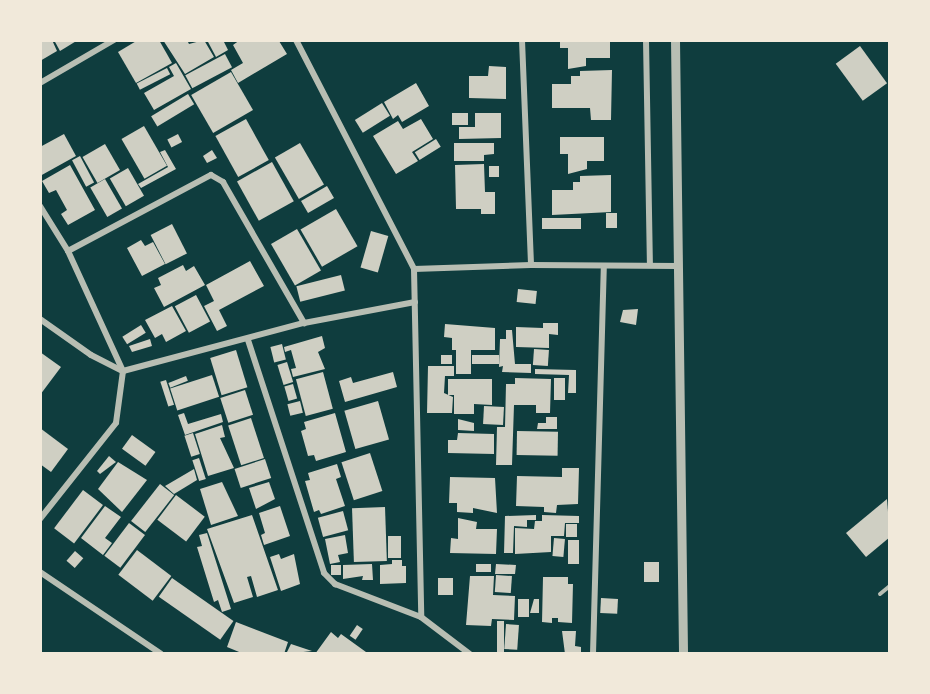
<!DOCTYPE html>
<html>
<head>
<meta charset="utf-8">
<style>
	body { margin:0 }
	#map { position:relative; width:930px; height:694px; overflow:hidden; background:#0f3d3e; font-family:"DejaVu Sans",sans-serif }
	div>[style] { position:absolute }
	.building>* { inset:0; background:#cfcfc3; transform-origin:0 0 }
	.service>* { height:4px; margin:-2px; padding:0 2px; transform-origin:2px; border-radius:2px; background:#b8beb3 }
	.minor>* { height:6px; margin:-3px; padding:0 3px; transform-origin:3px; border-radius:3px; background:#b8beb3 }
	.tertiary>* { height:9px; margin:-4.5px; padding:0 4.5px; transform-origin:4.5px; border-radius:4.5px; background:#b8beb3 }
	span { translate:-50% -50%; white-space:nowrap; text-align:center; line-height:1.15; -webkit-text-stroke:4.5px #f1e9da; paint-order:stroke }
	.frame { position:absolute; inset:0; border:42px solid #f1e9da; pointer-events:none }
</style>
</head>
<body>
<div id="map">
	<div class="building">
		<div style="clip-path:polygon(40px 40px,52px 40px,57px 51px,40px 61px)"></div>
		<div style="clip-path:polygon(54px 40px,78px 40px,60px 51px)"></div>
		<div style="clip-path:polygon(138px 40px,159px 40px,172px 63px,136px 83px,118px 52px)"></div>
		<div style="clip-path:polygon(163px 40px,187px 40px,189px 44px,204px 40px,214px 57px,185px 74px)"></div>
		<div style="clip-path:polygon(207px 40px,223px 40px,228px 50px,216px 57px)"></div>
		<div style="clip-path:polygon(240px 40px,279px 41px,287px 54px,238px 83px,231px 70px,243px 63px,233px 45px)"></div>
		<div style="clip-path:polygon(560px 40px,610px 40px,610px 58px,586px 58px,586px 66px,568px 69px,568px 48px,560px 48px)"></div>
		<div style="left:860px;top:46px;width:46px;height:30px;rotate:54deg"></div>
		<div style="left:225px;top:54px;width:15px;height:45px;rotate:62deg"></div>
		<div style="clip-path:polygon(176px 63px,191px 89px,154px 110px,144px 93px,174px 76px,169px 67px)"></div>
		<div style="clip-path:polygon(489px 66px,506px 67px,506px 99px,469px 98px,469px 76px,488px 76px)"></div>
		<div style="left:167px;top:68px;width:7px;height:34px;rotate:63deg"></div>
		<div style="clip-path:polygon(612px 70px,611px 120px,591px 120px,590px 108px,552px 108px,552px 84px,571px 84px,571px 76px,580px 76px,580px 71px)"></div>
		<div style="left:231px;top:72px;width:44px;height:46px;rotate:60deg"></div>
		<div style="clip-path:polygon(416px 83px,429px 106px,402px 122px,398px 115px,393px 119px,384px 102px)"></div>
		<div style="left:188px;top:94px;width:12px;height:43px;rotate:59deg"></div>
		<div style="left:382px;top:103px;width:15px;height:32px;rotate:58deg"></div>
		<div style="left:452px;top:113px;width:16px;height:12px"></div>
		<div style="clip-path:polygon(475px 113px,501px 113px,501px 138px,459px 139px,459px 127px,475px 127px)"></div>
		<div style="left:246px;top:119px;width:47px;height:35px;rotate:61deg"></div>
		<div style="clip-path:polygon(421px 119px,433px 139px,412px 152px,418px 161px,396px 174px,373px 136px,398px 121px,403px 129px)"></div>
		<div style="left:144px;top:126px;width:46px;height:26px;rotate:60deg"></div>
		<div style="clip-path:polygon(64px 134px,76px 156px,40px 176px,40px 147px)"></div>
		<div style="left:178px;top:134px;width:9px;height:12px;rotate:63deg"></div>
		<div style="clip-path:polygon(560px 137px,604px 137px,604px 161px,587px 161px,587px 169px,568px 174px,568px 154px,560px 154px)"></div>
		<div style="left:436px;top:139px;width:9px;height:25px;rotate:58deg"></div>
		<div style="left:300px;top:143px;width:48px;height:29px;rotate:60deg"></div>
		<div style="clip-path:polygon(454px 143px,494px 143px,494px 154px,484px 155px,484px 161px,454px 161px)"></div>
		<div style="left:105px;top:144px;width:30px;height:26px;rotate:60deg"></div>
		<div style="clip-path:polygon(165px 150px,176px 169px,141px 188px,138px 184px,168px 167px,160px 152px)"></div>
		<div style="clip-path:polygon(212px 150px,217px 158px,207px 163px,203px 156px)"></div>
		<div style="left:80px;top:156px;width:30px;height:9px;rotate:62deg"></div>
		<div style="left:272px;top:162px;width:45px;height:40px;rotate:61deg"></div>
		<div style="clip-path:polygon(484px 164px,485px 192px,495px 192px,495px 214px,481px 214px,481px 209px,456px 209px,455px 165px)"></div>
		<div style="clip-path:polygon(70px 165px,95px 210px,68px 225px,61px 214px,67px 210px,56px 190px,49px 193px,42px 181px)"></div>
		<div style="left:489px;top:166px;width:10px;height:11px"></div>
		<div style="left:128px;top:168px;width:32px;height:21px;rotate:60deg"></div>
		<div style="clip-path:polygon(611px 175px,611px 212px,552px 215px,552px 190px,573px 190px,573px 182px,580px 182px,580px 176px)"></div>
		<div style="left:105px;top:179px;width:34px;height:17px;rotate:60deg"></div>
		<div style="left:327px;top:186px;width:14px;height:30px;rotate:60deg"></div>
		<div style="left:336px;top:209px;width:43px;height:41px;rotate:60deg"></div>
		<div style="left:617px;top:213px;width:15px;height:11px;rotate:90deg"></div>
		<div style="left:542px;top:218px;width:39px;height:11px"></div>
		<div style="left:172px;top:224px;width:33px;height:24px;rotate:63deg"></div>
		<div style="left:297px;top:229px;width:48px;height:30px;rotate:60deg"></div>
		<div style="left:371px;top:231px;width:18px;height:38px;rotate:16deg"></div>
		<div style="clip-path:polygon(141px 240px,145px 246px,153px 242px,165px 264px,142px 276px,127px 248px)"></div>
		<div style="clip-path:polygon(250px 261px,264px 286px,219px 310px,227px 326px,217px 331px,204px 306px,214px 301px,206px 285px)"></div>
		<div style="clip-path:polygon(183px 265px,186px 271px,194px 266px,205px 285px,164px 307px,154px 288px,161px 285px,158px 278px)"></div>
		<div style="left:341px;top:275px;width:16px;height:46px;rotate:76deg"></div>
		<div style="left:518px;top:289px;width:19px;height:13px;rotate:6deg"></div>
		<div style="left:196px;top:295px;width:30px;height:24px;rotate:62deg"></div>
		<div style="clip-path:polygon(172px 306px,186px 331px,166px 342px,162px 334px,155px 338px,145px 320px)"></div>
		<div style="clip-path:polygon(638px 309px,636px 325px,620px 322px,623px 310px)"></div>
		<div style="clip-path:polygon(543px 323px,558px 323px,558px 335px,549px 334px,549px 348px,516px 347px,516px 327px,543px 328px)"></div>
		<div style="clip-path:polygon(445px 324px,495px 328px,495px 350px,471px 350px,471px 374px,456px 374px,456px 350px,452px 350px,452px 338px,444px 337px)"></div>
		<div style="left:141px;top:325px;width:9px;height:22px;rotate:58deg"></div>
		<div style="clip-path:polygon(506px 330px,512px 330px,515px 364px,531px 364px,531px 373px,502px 372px,503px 366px,499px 367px,500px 339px,506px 339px)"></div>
		<div style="clip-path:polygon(322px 336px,325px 348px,318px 352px,325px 369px,293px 377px,291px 369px,296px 368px,291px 350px,285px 352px,284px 347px)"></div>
		<div style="clip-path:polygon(150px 339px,152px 346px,132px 352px,129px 346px)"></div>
		<div style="left:282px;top:344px;width:16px;height:12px;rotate:76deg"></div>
		<div style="left:534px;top:349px;width:15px;height:16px;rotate:4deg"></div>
		<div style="left:236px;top:350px;width:39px;height:27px;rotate:73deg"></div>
		<div style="clip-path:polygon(40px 352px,61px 367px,40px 395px)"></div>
		<div style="left:441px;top:355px;width:11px;height:9px"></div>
		<div style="left:472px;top:355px;width:27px;height:9px"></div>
		<div style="left:287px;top:362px;width:21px;height:10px;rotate:73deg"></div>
		<div style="clip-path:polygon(428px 366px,454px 366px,454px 376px,445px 376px,444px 393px,453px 397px,452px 413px,427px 413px)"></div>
		<div style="clip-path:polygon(535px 369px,576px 370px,576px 393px,568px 393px,569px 375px,535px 374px)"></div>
		<div style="left:323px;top:372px;width:38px;height:28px;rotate:75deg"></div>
		<div style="clip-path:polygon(393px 372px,397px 387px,345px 402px,339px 381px,351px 377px,353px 383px)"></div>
		<div style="left:212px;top:375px;width:23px;height:44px;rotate:72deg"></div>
		<div style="left:186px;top:376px;width:5px;height:19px;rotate:68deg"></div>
		<div style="clip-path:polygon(515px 378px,551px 379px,550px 413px,536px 413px,536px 405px,514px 405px,512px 465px,496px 465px,497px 427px,505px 427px,506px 384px,515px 384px)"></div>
		<div style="left:554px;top:378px;width:11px;height:22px"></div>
		<div style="clip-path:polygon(448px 379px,492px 379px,492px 405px,474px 404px,474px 414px,454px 414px,454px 395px,448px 395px)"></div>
		<div style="left:166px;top:380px;width:26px;height:6px;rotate:72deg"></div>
		<div style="left:293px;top:384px;width:15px;height:9px;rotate:74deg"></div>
		<div style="left:245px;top:390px;width:26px;height:26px;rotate:72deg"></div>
		<div style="left:300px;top:401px;width:12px;height:13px;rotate:76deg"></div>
		<div style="left:378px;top:401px;width:40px;height:35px;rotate:74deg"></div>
		<div style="left:484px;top:406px;width:20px;height:18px;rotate:3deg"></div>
		<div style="clip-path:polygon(184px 413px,188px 424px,221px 414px,223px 422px,185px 435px,178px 415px)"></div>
		<div style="clip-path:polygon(335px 413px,346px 452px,316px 461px,314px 455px,308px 456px,301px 431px,306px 429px,304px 422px)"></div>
		<div style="clip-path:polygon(546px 417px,557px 417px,557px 429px,537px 429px,538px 423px,546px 423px)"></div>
		<div style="left:251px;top:418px;width:42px;height:24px;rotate:72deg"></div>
		<div style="clip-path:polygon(458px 419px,474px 423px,474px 431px,458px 430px)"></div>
		<div style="clip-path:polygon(222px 425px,225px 437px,220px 438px,234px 468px,208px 476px,195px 434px)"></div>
		<div style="clip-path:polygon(40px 428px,68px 449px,51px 472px,40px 464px)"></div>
		<div style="left:517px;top:431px;width:41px;height:24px;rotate:1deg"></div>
		<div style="left:193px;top:433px;width:22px;height:9px;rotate:72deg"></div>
		<div style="clip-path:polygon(458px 433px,494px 434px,494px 454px,448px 453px,448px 440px,457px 440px)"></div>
		<div style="left:132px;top:435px;width:29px;height:17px;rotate:36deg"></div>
		<div style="left:370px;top:453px;width:40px;height:30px;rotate:72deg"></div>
		<div style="clip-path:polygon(109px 456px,116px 462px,100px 474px,97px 471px)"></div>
		<div style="left:199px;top:458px;width:22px;height:7px;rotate:72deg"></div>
		<div style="left:265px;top:459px;width:20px;height:32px;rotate:72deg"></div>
		<div style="clip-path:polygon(118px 462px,147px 480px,122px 512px,98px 489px)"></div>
		<div style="clip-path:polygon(337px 464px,341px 477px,336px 479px,345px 506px,321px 514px,319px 510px,314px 512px,305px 481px,310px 480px,308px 473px)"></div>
		<div style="clip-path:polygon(562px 468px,579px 468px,578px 504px,557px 505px,556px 513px,544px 512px,544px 507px,516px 506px,517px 476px,562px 477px)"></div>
		<div style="clip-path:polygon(194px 469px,197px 480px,174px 494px,165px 486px)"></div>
		<div style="clip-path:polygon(450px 477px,495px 478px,497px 513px,473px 508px,473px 513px,457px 512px,457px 503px,449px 503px)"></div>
		<div style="clip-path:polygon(222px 482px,238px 516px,211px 525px,200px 489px)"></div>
		<div style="clip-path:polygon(269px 482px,275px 499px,256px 509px,249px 488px)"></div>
		<div style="left:160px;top:484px;width:18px;height:47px;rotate:38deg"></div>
		<div style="left:83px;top:490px;width:25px;height:48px;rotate:37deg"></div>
		<div style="left:176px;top:495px;width:36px;height:31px;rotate:37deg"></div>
		<div style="clip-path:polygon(887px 499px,890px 537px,866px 557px,846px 533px)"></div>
		<div style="clip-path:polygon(105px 506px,121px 517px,105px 538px,112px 543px,103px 555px,81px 538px)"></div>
		<div style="clip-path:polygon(280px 506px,290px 536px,264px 545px,261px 535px,265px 533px,259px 513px)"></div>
		<div style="left:385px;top:507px;width:54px;height:33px;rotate:88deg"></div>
		<div style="left:343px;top:511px;width:20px;height:26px;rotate:75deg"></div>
		<div style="clip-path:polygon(252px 515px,278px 590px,257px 597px,251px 576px,247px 577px,253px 597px,234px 603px,207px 529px)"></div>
		<div style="clip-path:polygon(536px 515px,536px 520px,527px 520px,527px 527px,514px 526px,513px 553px,504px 553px,505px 516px)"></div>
		<div style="clip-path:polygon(542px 515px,579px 516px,579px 523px,565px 523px,564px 536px,551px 536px,551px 552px,515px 554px,515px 528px,534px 529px,535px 521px,542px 521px)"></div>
		<div style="clip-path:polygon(458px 518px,477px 522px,476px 529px,497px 529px,496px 554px,450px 553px,451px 538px,458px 539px)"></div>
		<div style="left:129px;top:523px;width:20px;height:41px;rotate:37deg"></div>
		<div style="left:566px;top:524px;width:11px;height:13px"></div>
		<div style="clip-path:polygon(207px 533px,231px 609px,222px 612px,218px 600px,214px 602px,197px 547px,202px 546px,199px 535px)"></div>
		<div style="clip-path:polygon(345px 535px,348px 553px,338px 555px,340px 562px,330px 564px,325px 539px)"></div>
		<div style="left:401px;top:536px;width:22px;height:13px;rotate:90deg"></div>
		<div style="left:554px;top:538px;width:11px;height:18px;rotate:5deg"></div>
		<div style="left:568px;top:540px;width:11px;height:24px"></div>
		<div style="left:137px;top:550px;width:43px;height:31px;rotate:37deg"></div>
		<div style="left:75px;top:551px;width:11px;height:13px;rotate:41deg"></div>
		<div style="clip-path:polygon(279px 554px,281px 559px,294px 554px,300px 584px,281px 591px,270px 557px)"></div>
		<div style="clip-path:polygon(392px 560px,402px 560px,402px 566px,406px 566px,406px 583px,380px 584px,380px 565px,392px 564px)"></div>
		<div style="left:644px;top:562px;width:15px;height:20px"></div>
		<div style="clip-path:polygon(372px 564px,373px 580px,362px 580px,363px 576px,343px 579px,343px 565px)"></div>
		<div style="left:476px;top:564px;width:15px;height:8px"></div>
		<div style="clip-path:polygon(496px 564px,516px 565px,515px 574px,495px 574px)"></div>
		<div style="left:331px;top:565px;width:10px;height:10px"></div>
		<div style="left:496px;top:575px;width:16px;height:17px;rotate:4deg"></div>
		<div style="clip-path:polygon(470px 576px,494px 576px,493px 595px,515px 596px,514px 620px,492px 619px,491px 626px,466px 625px)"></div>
		<div style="clip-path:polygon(543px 577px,568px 577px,568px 584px,573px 584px,572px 623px,558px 622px,558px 618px,552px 618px,552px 623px,542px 622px)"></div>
		<div style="left:172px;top:578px;width:75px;height:23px;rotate:35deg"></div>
		<div style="left:438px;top:578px;width:15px;height:17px"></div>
		<div style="left:601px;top:598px;width:17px;height:15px;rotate:3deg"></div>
		<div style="left:518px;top:599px;width:11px;height:18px"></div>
		<div style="clip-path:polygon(534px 599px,539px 599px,539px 613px,530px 613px)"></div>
		<div style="left:497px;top:621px;width:7px;height:31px"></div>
		<div style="clip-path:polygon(236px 622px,288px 642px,284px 654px,244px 654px,227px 647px)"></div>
		<div style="left:506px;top:624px;width:13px;height:25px;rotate:4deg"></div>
		<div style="left:357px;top:625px;width:7px;height:13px;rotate:34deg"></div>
		<div style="clip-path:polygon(562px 631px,576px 631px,575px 646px,581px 647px,581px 654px,565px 654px)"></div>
		<div style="clip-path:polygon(331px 632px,338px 638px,341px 634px,366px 652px,315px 654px)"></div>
		<div style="clip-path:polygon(291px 644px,312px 651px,286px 654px)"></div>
	</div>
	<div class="service">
		<div style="left:880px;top:594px;width:13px;rotate:-39deg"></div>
	</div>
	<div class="minor">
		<div style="left:296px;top:40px;width:258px;rotate:62.7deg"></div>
		<div style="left:414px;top:269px;width:348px;rotate:88.8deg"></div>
		<div style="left:522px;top:40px;width:225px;rotate:87.7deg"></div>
		<div style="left:646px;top:40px;width:225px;rotate:89deg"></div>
		<div style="left:40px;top:83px;width:86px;rotate:-30.2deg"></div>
		<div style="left:40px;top:206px;width:53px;rotate:58.1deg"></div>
		<div style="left:68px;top:251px;width:132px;rotate:65.4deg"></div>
		<div style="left:123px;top:371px;width:52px;rotate:97.7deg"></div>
		<div style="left:116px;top:423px;width:122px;rotate:128.4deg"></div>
		<div style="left:68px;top:251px;width:162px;rotate:-28deg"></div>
		<div style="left:211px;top:175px;width:14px;rotate:30deg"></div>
		<div style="left:223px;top:182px;width:163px;rotate:60.1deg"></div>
		<div style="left:414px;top:269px;width:117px;rotate:-2deg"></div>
		<div style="left:531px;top:265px;width:147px;rotate:0.4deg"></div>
		<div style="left:40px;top:319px;width:62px;rotate:35.2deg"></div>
		<div style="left:91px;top:355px;width:36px;rotate:27deg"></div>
		<div style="left:123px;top:371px;width:187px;rotate:-14.9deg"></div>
		<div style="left:304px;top:323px;width:113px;rotate:-10.7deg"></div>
		<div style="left:248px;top:340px;width:245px;rotate:71.9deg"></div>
		<div style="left:324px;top:573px;width:16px;rotate:45deg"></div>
		<div style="left:335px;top:584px;width:92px;rotate:21deg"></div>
		<div style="left:421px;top:617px;width:61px;rotate:37.1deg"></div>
		<div style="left:40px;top:572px;width:146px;rotate:34.1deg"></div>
		<div style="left:593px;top:654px;width:388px;rotate:-88.4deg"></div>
	</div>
	<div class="tertiary">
		<div style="left:675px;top:40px;width:614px;rotate:89.25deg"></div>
	</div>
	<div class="frame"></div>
</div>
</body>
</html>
